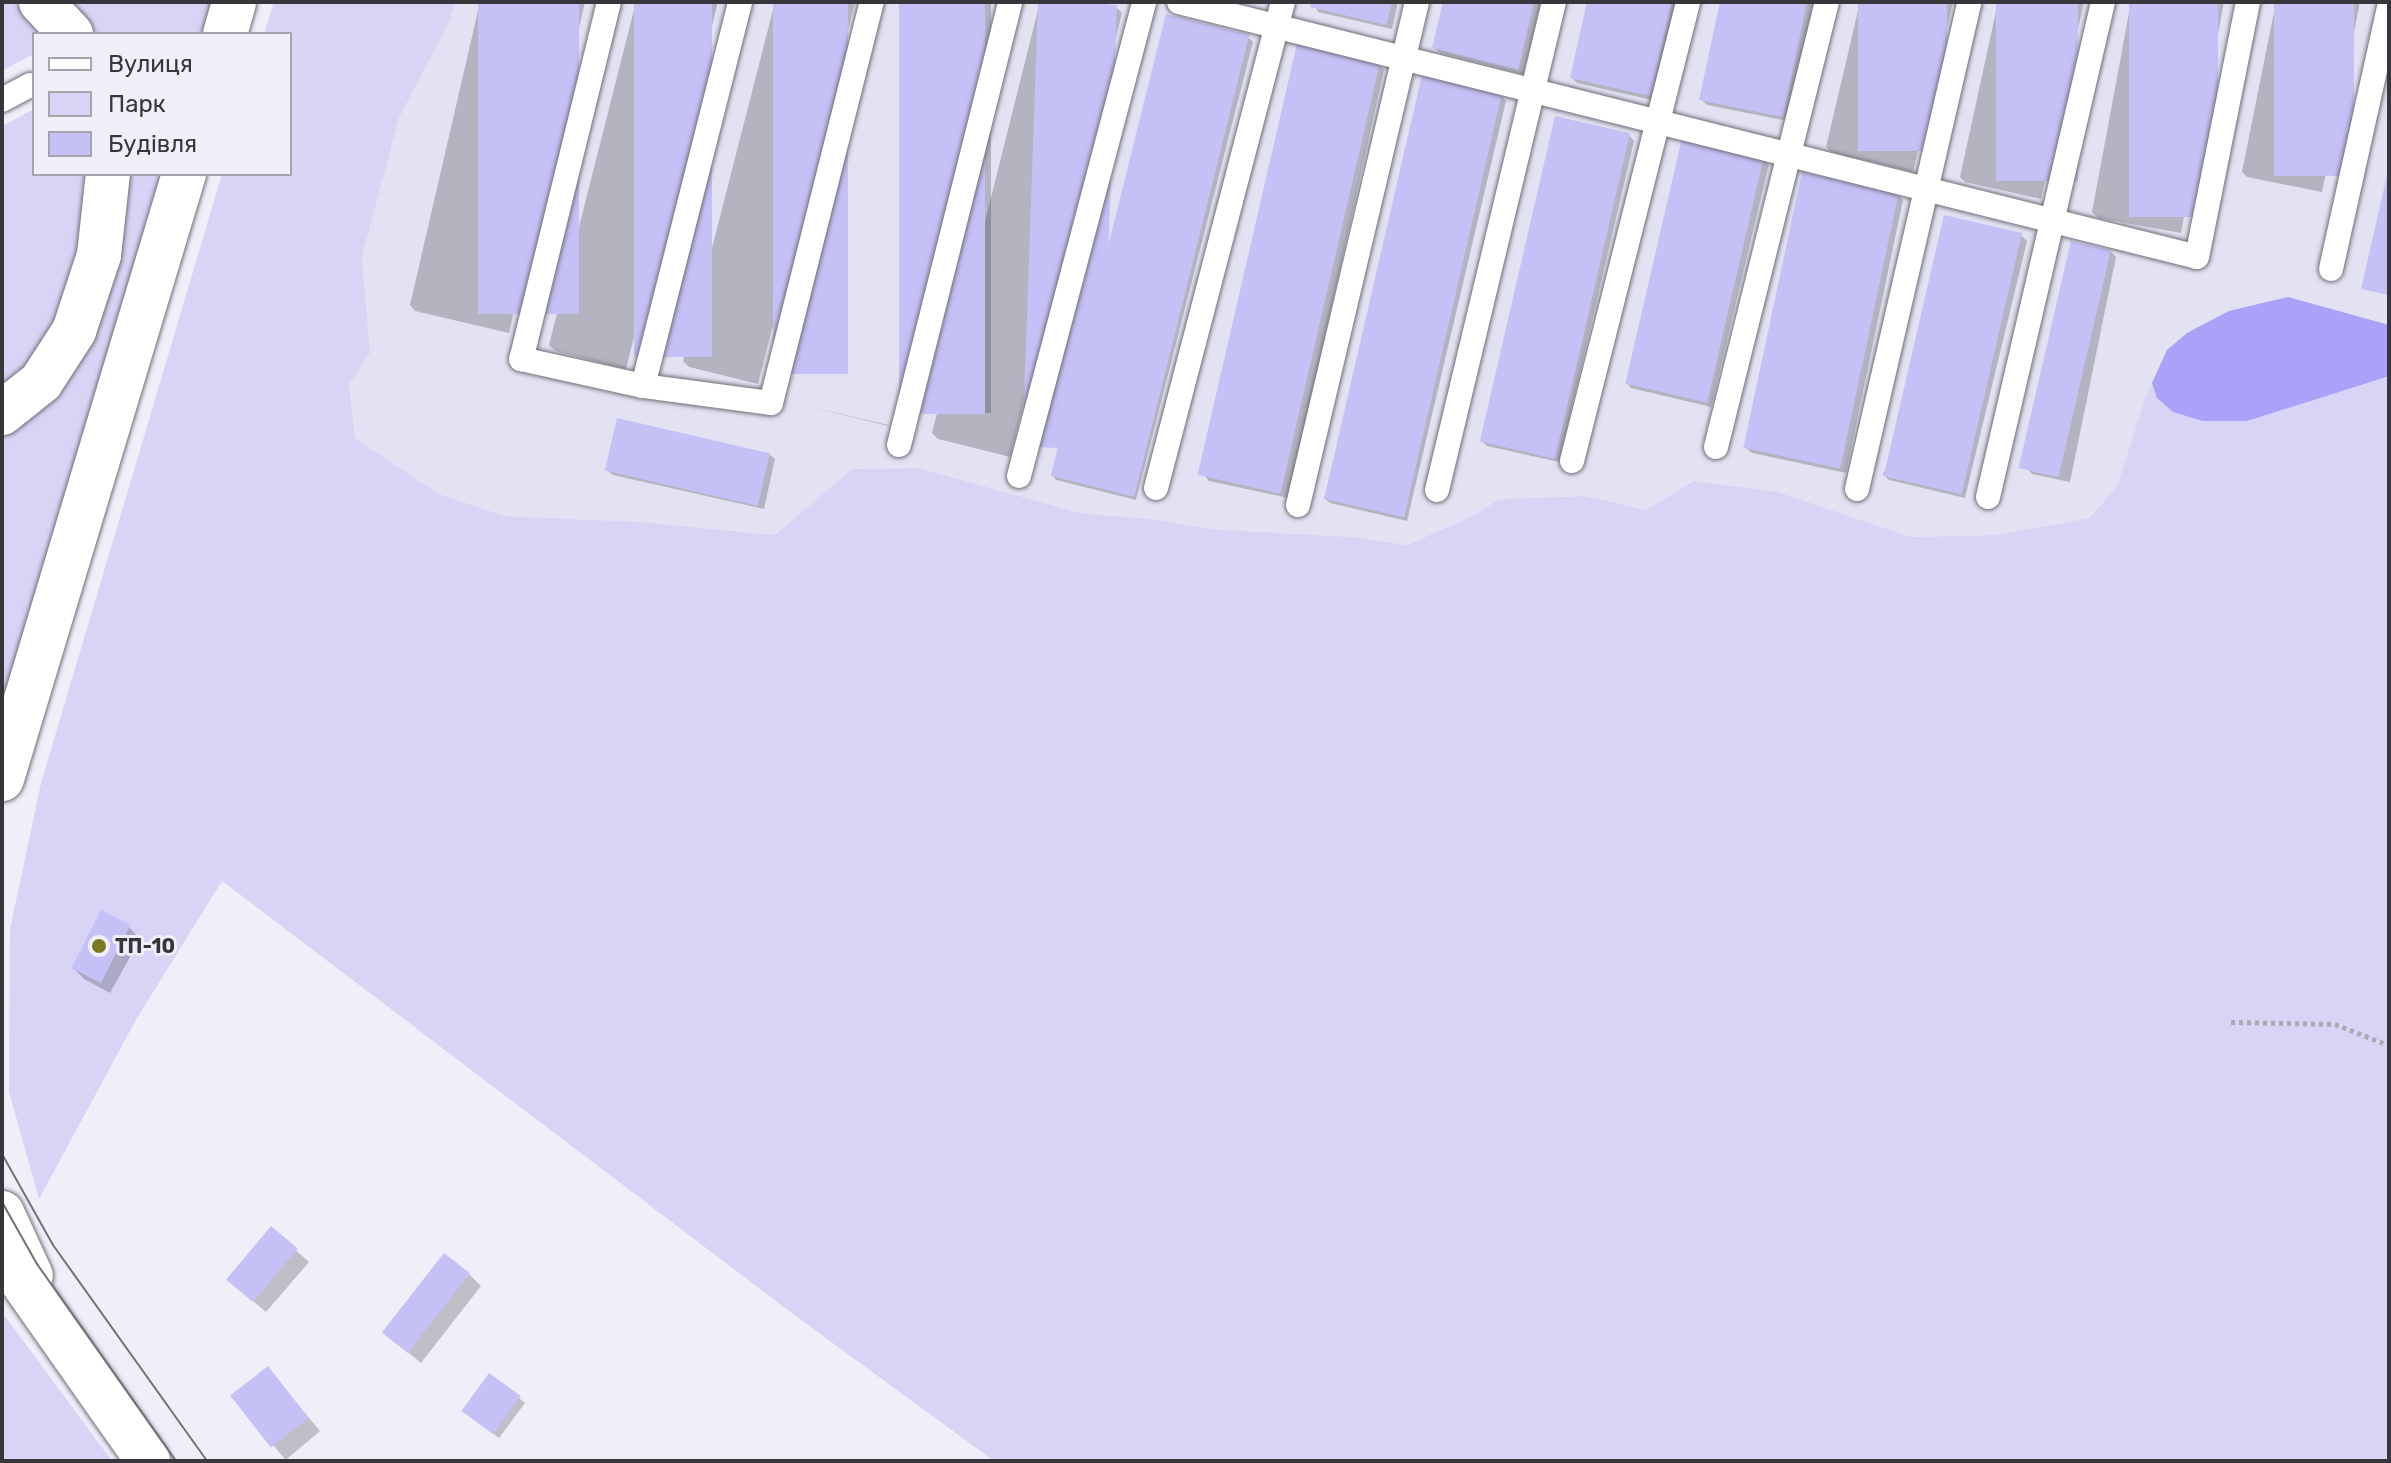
<!DOCTYPE html>
<html>
<head>
<meta charset="utf-8">
<style>
	body { margin:0 }
	#map { position:relative; width:2391px; height:1463px; overflow:hidden; background:#f0eff9; font-family:Rubik,sans-serif }
	div>[style] { position:absolute }
	.built>* { inset:0; background:#e2e2f2 }
	.green>* { inset:0; background:#d7d4f6 }
	.forest>* { inset:0; background:#aba1f8 }
	.shadow>* { inset:0; background:#0003; transform-origin:0 0 }
	.building>* { inset:0; background:#c5c0f6; transform-origin:0 0 }
	.path>* { height:5px; margin-top:-2.5px; transform-origin:0; background:repeating-linear-gradient(90deg,#abaab2 0 4px,transparent 0 8px) }
	.roads { filter:drop-shadow(0 0 2px #6f6e77) drop-shadow(0 0 2px #6f6e77) }
	.service>* { height:24px; margin:-12px; padding:0 12px; transform-origin:12px; border-radius:12px; background:#fff }
	.secondary>* { height:44px; margin:-22px; padding:0 22px; transform-origin:22px; border-radius:22px; background:#fff }
	.primary>* { height:44px; margin:-22px; padding:0 22px; transform-origin:22px; border-radius:22px; background:#fff }
	.tram>* { height:2px; margin:-1px; padding:0 1px; transform-origin:1px; border-radius:1px; background:#717177 }
	.dots>* { width:22px; height:22px; translate:-50% -50%; box-sizing:border-box; border:4px solid #f0eff9; border-radius:50% }
	span { translate:-50% -50%; white-space:nowrap; text-align:center; line-height:1.15; -webkit-text-stroke:6px #f0eff9; paint-order:stroke }
	.poi-label { font-size:20px; color:#37373b; font-weight:700 }
	.left { translate:0 -50%; text-align:left }
	.frame { position:absolute; inset:0; border:4px solid #37373b; pointer-events:none }
	.legend { position:absolute; left:32px; top:32px; width:260px; height:144px; box-sizing:border-box; background:#f0eff9; border:2px solid #a6a5ad; margin:0; padding:10px 14px; list-style:none; font-size:24px; color:#37373b }
	.legend li { display:flex; align-items:center; gap:16px; height:40px }
	.legend b { width:40px; border:2px solid #a6a5ad }
</style>
</head>
<body>
<div id="map">
	<div class="built">
		<div style="clip-path:polygon(455px 2px,2389px 2px,2389px 325px,2187px 333px,2167px 350px,2145px 399px,2117px 486px,2088px 518px,1996px 535px,1911px 537px,1778px 492px,1695px 481px,1646px 510px,1585px 496px,1499px 499px,1473px 516px,1407px 545px,1353px 537px,1209px 529px,1161px 520px,1080px 513px,919px 468px,852px 469px,776px 535px,642px 522px,505px 516px,439px 494px,355px 438px,349px 385px,370px 353px,362px 257px,399px 118px,450px 20px)"></div>
	</div>
	<div class="green">
		<div style="clip-path:polygon(2px 2px,11px 2px,32px 14px,51px 34px,34px 34px,34px 59px,31px 55px,2px 71px)"></div>
		<div style="clip-path:polygon(61px 2px,220px 2px,210px 34px,88px 34px)"></div>
		<div style="clip-path:polygon(274px 2px,455px 2px,450px 20px,399px 118px,362px 257px,370px 353px,349px 385px,355px 438px,439px 494px,505px 516px,642px 522px,775px 535px,852px 469px,919px 468px,1080px 513px,1161px 520px,1209px 529px,1353px 537px,1407px 545px,1473px 516px,1499px 499px,1585px 496px,1646px 510px,1694px 481px,1778px 492px,1911px 537px,1996px 535px,2089px 518px,2117px 486px,2145px 399px,2167px 350px,2187px 333px,2229px 311px,2288px 297px,2389px 325px,2389px 1461px,994px 1461px,797px 1317px,222px 881px,137px 1018px,39px 1199px,9px 1092px,10px 929px,41px 783px,222px 174px,290px 174px,290px 34px,264px 34px)"></div>
		<div style="clip-path:polygon(34px 109px,34px 174px,93px 174px,90px 219px,61px 325px,2px 395px,2px 126px)"></div>
		<div style="clip-path:polygon(122px 174px,169px 174px,2px 721px,2px 428px,11px 424px)"></div>
		<div style="clip-path:polygon(2px 1312px,112px 1461px,2px 1461px)"></div>
	</div>
	<div class="forest">
		<div style="clip-path:polygon(2288px 297px,2389px 325px,2389px 376px,2247px 421px,2203px 421px,2173px 412px,2157px 398px,2152px 383px,2167px 350px,2187px 333px,2229px 311px)"></div>
	</div>
	<div class="shadow">
		<div style="clip-path:polygon(480px 2px,585px 2px,509px 333px,415px 311px,410px 305px)"></div>
		<div style="clip-path:polygon(636px 2px,718px 2px,626px 369px,555px 351px,549px 345px)"></div>
		<div style="clip-path:polygon(775px 2px,855px 2px,758px 384px,689px 367px,683px 361px)"></div>
		<div style="left:901px;top:2px;width:90px;height:411px"></div>
		<div style="clip-path:polygon(1040px 2px,1096px 2px,1116px 7px,1122px 13px,1010px 457px,938px 439px,932px 433px)"></div>
		<div style="clip-path:polygon(1313px 2px,1398px 2px,1392px 29px,1318px 12px)"></div>
		<div style="clip-path:polygon(1445px 2px,1541px 2px,1523px 74px,1440px 53px,1434px 48px)"></div>
		<div style="clip-path:polygon(1589px 2px,1678px 2px,1656px 101px,1577px 83px,1572px 78px)"></div>
		<div style="clip-path:polygon(1722px 2px,1813px 2px,1788px 121px,1707px 105px,1701px 99px)"></div>
		<div style="clip-path:polygon(1860px 2px,1953px 2px,1913px 172px,1831px 152px,1826px 147px)"></div>
		<div style="clip-path:polygon(1998px 2px,2084px 2px,2041px 199px,1965px 182px,1960px 177px)"></div>
		<div style="clip-path:polygon(2131px 2px,2224px 2px,2181px 233px,2098px 218px,2092px 212px)"></div>
		<div style="clip-path:polygon(2276px 2px,2360px 2px,2322px 192px,2247px 177px,2242px 172px)"></div>
		<div style="clip-path:polygon(1248px 37px,1253px 42px,1136px 500px,1056px 480px,1051px 474px)"></div>
		<div style="clip-path:polygon(1379px 64px,1384px 70px,1289px 498px,1209px 481px,1204px 475px)"></div>
		<div style="clip-path:polygon(1501px 95px,1506px 101px,1407px 521px,1330px 503px,1324px 498px)"></div>
		<div style="clip-path:polygon(1629px 135px,1634px 141px,1559px 462px,1487px 446px,1481px 440px)"></div>
		<div style="clip-path:polygon(1763px 159px,1769px 164px,1711px 407px,1631px 388px,1626px 382px)"></div>
		<div style="clip-path:polygon(1898px 195px,1903px 200px,1846px 473px,1752px 453px,1746px 448px)"></div>
		<div style="clip-path:polygon(2021px 235px,2027px 241px,1965px 498px,1889px 480px,1883px 474px)"></div>
		<div style="clip-path:polygon(2110px 251px,2116px 257px,2070px 482px,2032px 474px,2027px 468px)"></div>
		<div style="clip-path:polygon(808px 406px,888px 425px,888px 426px)"></div>
		<div style="clip-path:polygon(769px 454px,775px 459px,764px 509px,613px 475px,607px 470px)"></div>
		<div style="clip-path:polygon(129px 927px,140px 939px,110px 993px,84px 979px,72px 967px)"></div>
		<div style="clip-path:polygon(272px 1229px,309px 1262px,266px 1312px,241px 1291px)"></div>
		<div style="clip-path:polygon(469px 1274px,481px 1286px,421px 1363px,385px 1333px)"></div>
		<div style="left:268px;top:1369px;width:81px;height:45px;rotate:50deg"></div>
		<div style="clip-path:polygon(519px 1398px,525px 1403px,499px 1438px,469px 1416px)"></div>
	</div>
	<div class="building">
		<div style="left:478px;top:2px;width:101px;height:312px"></div>
		<div style="left:634px;top:2px;width:78px;height:355px"></div>
		<div style="left:773px;top:2px;width:75px;height:372px"></div>
		<div style="left:899px;top:2px;width:86px;height:412px"></div>
		<div style="left:1038px;top:2px;width:79px;height:445px;rotate:2deg"></div>
		<div style="clip-path:polygon(1311px 2px,1392px 2px,1386px 25px,1310px 7px)"></div>
		<div style="clip-path:polygon(1443px 2px,1534px 2px,1518px 70px,1432px 48px)"></div>
		<div style="clip-path:polygon(1587px 2px,1672px 2px,1651px 96px,1570px 78px)"></div>
		<div style="clip-path:polygon(1720px 2px,1807px 2px,1783px 117px,1699px 100px)"></div>
		<div style="left:1858px;top:2px;width:89px;height:149px"></div>
		<div style="left:1996px;top:2px;width:82px;height:179px"></div>
		<div style="left:2129px;top:2px;width:89px;height:215px"></div>
		<div style="left:2274px;top:2px;width:80px;height:174px"></div>
		<div style="left:1166px;top:14px;width:86px;height:476px;rotate:14deg"></div>
		<div style="left:1297px;top:44px;width:85px;height:442px;rotate:13deg"></div>
		<div style="left:1422px;top:75px;width:82px;height:435px;rotate:13deg"></div>
		<div style="left:1555px;top:116px;width:77px;height:334px;rotate:13deg"></div>
		<div style="left:1682px;top:138px;width:84px;height:252px;rotate:13deg"></div>
		<div style="clip-path:polygon(2388px 171px,2389px 171px,2389px 295px,2361px 289px)"></div>
		<div style="left:1802px;top:172px;width:99px;height:282px;rotate:12deg"></div>
		<div style="left:1944px;top:215px;width:80px;height:268px;rotate:13deg"></div>
		<div style="left:2071px;top:241px;width:41px;height:233px;rotate:13deg"></div>
		<div style="left:617px;top:418px;width:157px;height:54px;rotate:13deg"></div>
		<div style="left:101px;top:910px;width:33px;height:65px;rotate:27deg"></div>
		<div style="left:271px;top:1226px;width:35px;height:70px;rotate:40deg"></div>
		<div style="left:444px;top:1253px;width:33px;height:101px;rotate:38deg"></div>
		<div style="left:268px;top:1366px;width:66px;height:48px;rotate:52deg"></div>
		<div style="left:489px;top:1373px;width:39px;height:47px;rotate:36deg"></div>
	</div>
	<div class="path">
		<div style="left:2231px;top:1022px;width:104px;rotate:1.1deg"></div>
		<div style="left:2335px;top:1024px;width:58px;rotate:21.3deg"></div>
	</div>
	<div class="roads">
		<div class="service">
			<div style="left:609px;top:2px;width:368px;rotate:103.8deg"></div>
			<div style="left:521px;top:359px;width:125px;rotate:12.5deg"></div>
			<div style="left:643px;top:386px;width:129px;rotate:7.6deg"></div>
			<div style="left:771px;top:403px;width:414px;rotate:-75.9deg"></div>
			<div style="left:1179px;top:2px;width:1049px;rotate:14.06deg"></div>
			<div style="left:2197px;top:257px;width:260px;rotate:-78.7deg"></div>
			<div style="left:2px;top:100px;width:32px;rotate:-28deg"></div>
			<div style="left:2331px;top:269px;width:267px;rotate:-77.5deg"></div>
			<div style="left:643px;top:386px;width:396px;rotate:-75.8deg"></div>
			<div style="left:899px;top:445px;width:457px;rotate:-75.9deg"></div>
			<div style="left:1716px;top:447px;width:459px;rotate:-76deg"></div>
			<div style="left:1572px;top:461px;width:473px;rotate:-75.8deg"></div>
			<div style="left:1019px;top:476px;width:490px;rotate:-75.2deg"></div>
			<div style="left:1156px;top:488px;width:502px;rotate:-75.36deg"></div>
			<div style="left:1857px;top:489px;width:500px;rotate:-77deg"></div>
			<div style="left:1437px;top:490px;width:502px;rotate:-76.52deg"></div>
			<div style="left:1988px;top:497px;width:508px;rotate:-76.92deg"></div>
			<div style="left:1298px;top:505px;width:517px;rotate:-76.69deg"></div>
		</div>
		<div class="secondary">
			<div style="left:2px;top:1213px;width:69px;rotate:65.3deg"></div>
			<div style="left:2px;top:1253px;width:254px;rotate:54.9deg"></div>
		</div>
		<div class="primary">
			<div style="left:41px;top:2px;width:44px;rotate:46.8deg"></div>
			<div style="left:225px;top:34px;width:33px;rotate:-74deg"></div>
			<div style="left:2px;top:413px;width:50px;rotate:-38.5deg"></div>
			<div style="left:41px;top:382px;width:61px;rotate:-57.1deg"></div>
			<div style="left:74px;top:331px;width:80px;rotate:-71.8deg"></div>
			<div style="left:99px;top:255px;width:81px;rotate:-83.7deg"></div>
			<div style="left:2px;top:779px;width:632px;rotate:-73.26deg"></div>
		</div>
	</div>
	<div class="tram">
		<div style="left:2px;top:1154px;width:104px;rotate:60.7deg"></div>
		<div style="left:53px;top:1245px;width:265px;rotate:54.5deg"></div>
		<div style="left:2px;top:1202px;width:71px;rotate:60.6deg"></div>
		<div style="left:37px;top:1264px;width:241px;rotate:54.8deg"></div>
	</div>
	<div class="dots">
		<div style="left:99px;top:946px;background:#7c7a21"></div>
	</div>
	<div class="poi-label">
		<span class="left" style="left:115px;top:946px">ТП-10</span>
	</div>
	<div class="frame"></div>
	<ul class="legend">
	<li><b style="height:10px;background:#fff"></b>Вулиця</li>
	<li><b style="height:22px;background:#d7d4f6"></b>Парк</li>
	<li><b style="height:22px;background:#c5c0f6"></b>Будівля</li>
	</ul>
</div>
</body>
</html>
